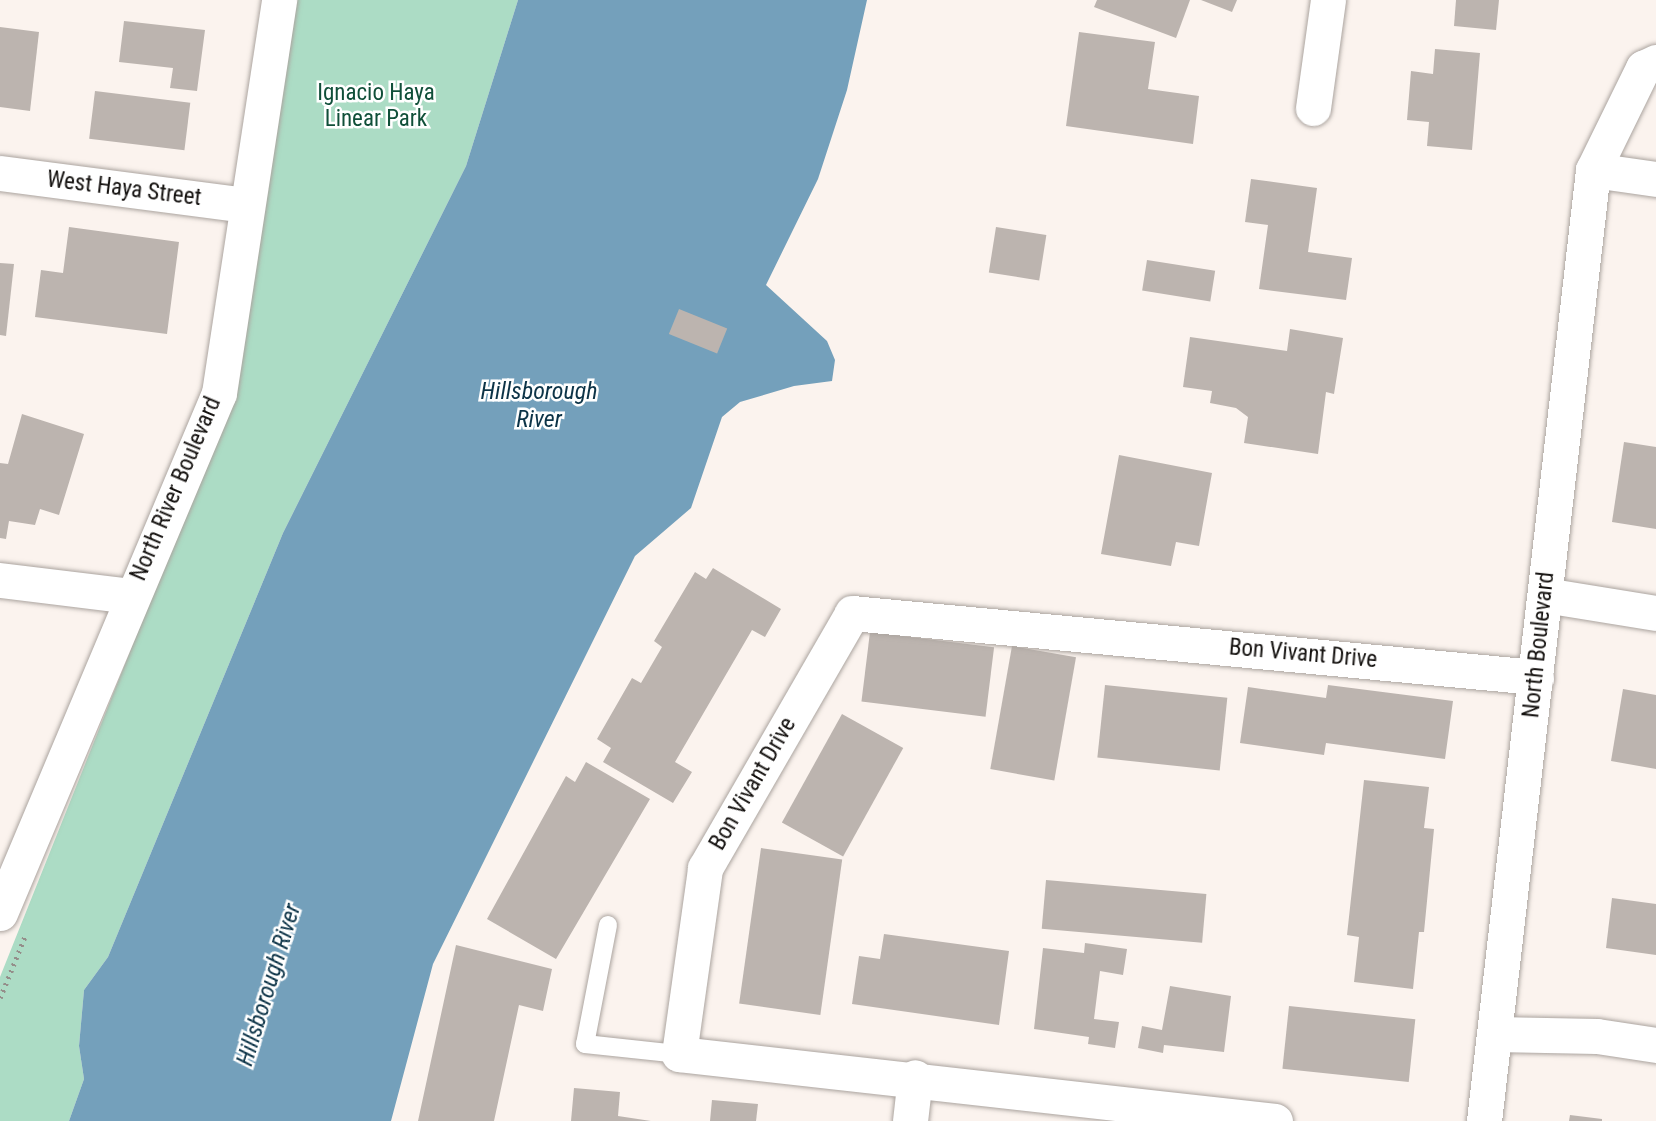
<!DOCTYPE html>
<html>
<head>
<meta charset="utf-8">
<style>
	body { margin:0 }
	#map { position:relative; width:1656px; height:1121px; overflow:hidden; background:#fbf3ee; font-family:"Roboto Condensed",sans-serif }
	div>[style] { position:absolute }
	.green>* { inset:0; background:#acdcc5 }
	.water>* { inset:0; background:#74a0bb }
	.building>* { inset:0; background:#bcb4af; transform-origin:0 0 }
	.path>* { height:4.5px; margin-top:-2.25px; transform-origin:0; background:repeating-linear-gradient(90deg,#948e8a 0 2px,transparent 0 7px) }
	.roads { filter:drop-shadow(0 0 2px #aba49f) drop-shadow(0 0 2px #aba49f) }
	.lane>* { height:18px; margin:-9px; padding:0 9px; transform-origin:9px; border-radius:9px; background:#fff }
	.street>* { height:35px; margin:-17.5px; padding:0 17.5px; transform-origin:17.5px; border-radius:17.5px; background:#fff }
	span { translate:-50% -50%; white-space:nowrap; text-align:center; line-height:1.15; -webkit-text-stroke:5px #fff; paint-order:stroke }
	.park-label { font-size:23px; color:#104f39 }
	.street-label { font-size:23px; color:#13100e }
	.water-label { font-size:24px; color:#0c3347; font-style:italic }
</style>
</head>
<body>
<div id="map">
	<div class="green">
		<div style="clip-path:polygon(289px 0,518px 0,466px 166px,283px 533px,108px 957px,84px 990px,79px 1046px,84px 1079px,69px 1121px,0 1121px,0 977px,219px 429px)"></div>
	</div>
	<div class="water">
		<div style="clip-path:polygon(518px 0,867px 0,847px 90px,818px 179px,766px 285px,827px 341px,835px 360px,832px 381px,794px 386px,740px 402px,722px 417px,691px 508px,635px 556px,433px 964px,391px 1121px,69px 1121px,84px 1079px,79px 1046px,84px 990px,108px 957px,283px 533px,466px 166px)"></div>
	</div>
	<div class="building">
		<div style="clip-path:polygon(1097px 0,1190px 0,1176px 38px,1094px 7px)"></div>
		<div style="clip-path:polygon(1201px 0,1237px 0,1232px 12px)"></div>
		<div style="clip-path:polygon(1456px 0,1499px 0,1496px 30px,1454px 26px)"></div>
		<div style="clip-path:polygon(124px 21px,205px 30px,197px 91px,170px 88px,173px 68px,119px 62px)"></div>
		<div style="clip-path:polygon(0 27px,39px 32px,30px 111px,0 107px)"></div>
		<div style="clip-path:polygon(1079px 32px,1155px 42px,1148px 89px,1199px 96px,1193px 144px,1066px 126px)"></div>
		<div style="clip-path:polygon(1435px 49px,1480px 53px,1472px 150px,1427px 146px,1429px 122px,1407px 120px,1411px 71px,1433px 74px)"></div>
		<div style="left:95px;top:91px;width:96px;height:48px;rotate:7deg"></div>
		<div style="clip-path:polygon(1251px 179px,1317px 188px,1308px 252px,1352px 258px,1346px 300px,1259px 289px,1268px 225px,1245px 222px)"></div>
		<div style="clip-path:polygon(69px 227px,179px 242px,167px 334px,35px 317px,41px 270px,63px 273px)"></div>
		<div style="left:996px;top:227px;width:51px;height:46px;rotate:9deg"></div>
		<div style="left:1147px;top:260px;width:69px;height:31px;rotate:9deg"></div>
		<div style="clip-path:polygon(0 263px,14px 264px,6px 336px,0 335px)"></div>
		<div style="left:679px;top:309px;width:52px;height:27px;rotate:22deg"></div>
		<div style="clip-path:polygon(1290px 329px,1343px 338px,1334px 394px,1326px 392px,1318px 454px,1244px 443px,1248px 417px,1236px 408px,1210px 403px,1212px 391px,1183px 387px,1190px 337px,1287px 351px)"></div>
		<div style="clip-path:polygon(22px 414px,84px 434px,59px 515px,40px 509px,35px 525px,9px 521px,6px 539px,0 538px,0 463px,8px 464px)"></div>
		<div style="clip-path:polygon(1624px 442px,1656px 447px,1656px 529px,1612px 522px)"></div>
		<div style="clip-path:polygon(1119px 455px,1212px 473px,1199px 546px,1176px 542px,1171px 566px,1101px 554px)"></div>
		<div style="clip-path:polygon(713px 568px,781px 609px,765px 637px,752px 630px,675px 762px,692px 772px,673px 803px,603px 762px,611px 748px,597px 739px,632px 678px,641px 683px,662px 647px,654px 641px,695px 572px,706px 579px)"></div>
		<div style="left:870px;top:632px;width:125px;height:70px;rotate:7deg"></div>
		<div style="left:1012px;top:646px;width:65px;height:125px;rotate:10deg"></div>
		<div style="left:1105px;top:685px;width:123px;height:73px;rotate:6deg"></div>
		<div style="clip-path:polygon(1328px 685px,1453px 701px,1445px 759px,1326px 743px,1324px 755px,1240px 743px,1248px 687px,1326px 698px)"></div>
		<div style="clip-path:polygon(1623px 689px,1656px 695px,1656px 769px,1611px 761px)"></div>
		<div style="left:842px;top:714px;width:70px;height:124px;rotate:29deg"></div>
		<div style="clip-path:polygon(586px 762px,650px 799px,556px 959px,487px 919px,566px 776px,575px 782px)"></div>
		<div style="clip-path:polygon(1364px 780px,1429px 787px,1424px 828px,1434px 829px,1424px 932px,1419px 932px,1413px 989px,1354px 982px,1359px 937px,1347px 935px)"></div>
		<div style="left:761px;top:848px;width:82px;height:157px;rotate:8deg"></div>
		<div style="left:1046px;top:880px;width:161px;height:49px;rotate:5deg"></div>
		<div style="clip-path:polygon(1612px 898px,1656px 904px,1656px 955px,1606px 948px)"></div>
		<div style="clip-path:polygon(884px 934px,1009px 951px,999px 1025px,852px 1004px,859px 956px,880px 959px)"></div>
		<div style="clip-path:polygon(1085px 943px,1127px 949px,1123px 975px,1100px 971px,1094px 1019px,1119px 1022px,1115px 1048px,1088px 1044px,1089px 1037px,1034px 1029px,1043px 948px,1084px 953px)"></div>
		<div style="clip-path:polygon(456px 945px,552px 969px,543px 1011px,519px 1005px,494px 1121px,418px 1121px)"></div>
		<div style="clip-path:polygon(1170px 986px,1231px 996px,1224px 1052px,1164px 1045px,1163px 1053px,1138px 1048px,1142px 1026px,1162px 1030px)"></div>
		<div style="left:1289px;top:1006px;width:127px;height:63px;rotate:6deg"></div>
		<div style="clip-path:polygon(574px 1088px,620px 1092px,618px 1116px,651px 1121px,571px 1121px)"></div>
		<div style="clip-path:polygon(712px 1100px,758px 1104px,756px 1121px,710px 1121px)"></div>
		<div style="clip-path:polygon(1570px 1115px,1602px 1119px,1602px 1121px,1569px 1121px)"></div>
	</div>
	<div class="path">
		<div style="left:0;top:998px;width:67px;rotate:-68deg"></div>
	</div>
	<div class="roads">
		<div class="lane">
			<div style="left:608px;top:925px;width:121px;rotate:100.9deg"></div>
			<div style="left:585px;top:1044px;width:95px;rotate:6.1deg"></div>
		</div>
		<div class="street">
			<div style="left:1313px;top:108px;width:109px;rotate:-82.1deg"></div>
			<div style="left:1593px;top:170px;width:64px;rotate:8.1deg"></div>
			<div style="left:0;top:173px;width:249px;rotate:7.4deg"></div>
			<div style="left:0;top:580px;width:131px;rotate:7deg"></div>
			<div style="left:1545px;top:595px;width:112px;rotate:9.2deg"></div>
			<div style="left:0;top:913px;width:564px;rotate:-67.16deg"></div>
			<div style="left:219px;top:393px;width:398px;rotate:-81.3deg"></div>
			<div style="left:1494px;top:1034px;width:103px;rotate:1.1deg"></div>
			<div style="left:1597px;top:1036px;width:60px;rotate:8.7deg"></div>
			<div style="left:910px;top:1121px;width:44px;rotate:-83.5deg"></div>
			<div style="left:1275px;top:1121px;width:600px;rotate:-173.59deg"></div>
			<div style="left:679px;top:1054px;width:188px;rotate:-82deg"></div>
			<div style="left:705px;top:868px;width:294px;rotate:-60deg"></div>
			<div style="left:852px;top:613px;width:687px;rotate:5.35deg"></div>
			<div style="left:1484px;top:1121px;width:957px;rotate:-83.46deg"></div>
			<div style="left:1593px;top:170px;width:114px;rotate:-63.9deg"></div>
			<div style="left:1643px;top:68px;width:14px;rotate:-25deg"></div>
		</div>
	</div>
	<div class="park-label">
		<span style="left:376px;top:106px">Ignacio Haya<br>Linear Park</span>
	</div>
	<div class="street-label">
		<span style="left:124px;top:189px;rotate:7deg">West Haya Street</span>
		<span style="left:176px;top:489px;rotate:-67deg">North River Boulevard</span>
		<span style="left:1539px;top:645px;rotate:-84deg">North Boulevard</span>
		<span style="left:1303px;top:654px;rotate:5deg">Bon Vivant Drive</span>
		<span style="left:753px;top:784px;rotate:-60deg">Bon Vivant Drive</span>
	</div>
	<div class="water-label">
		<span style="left:539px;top:406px">Hillsborough<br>River</span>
		<span style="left:269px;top:985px;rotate:-73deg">Hillsborough River</span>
	</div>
</div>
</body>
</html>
